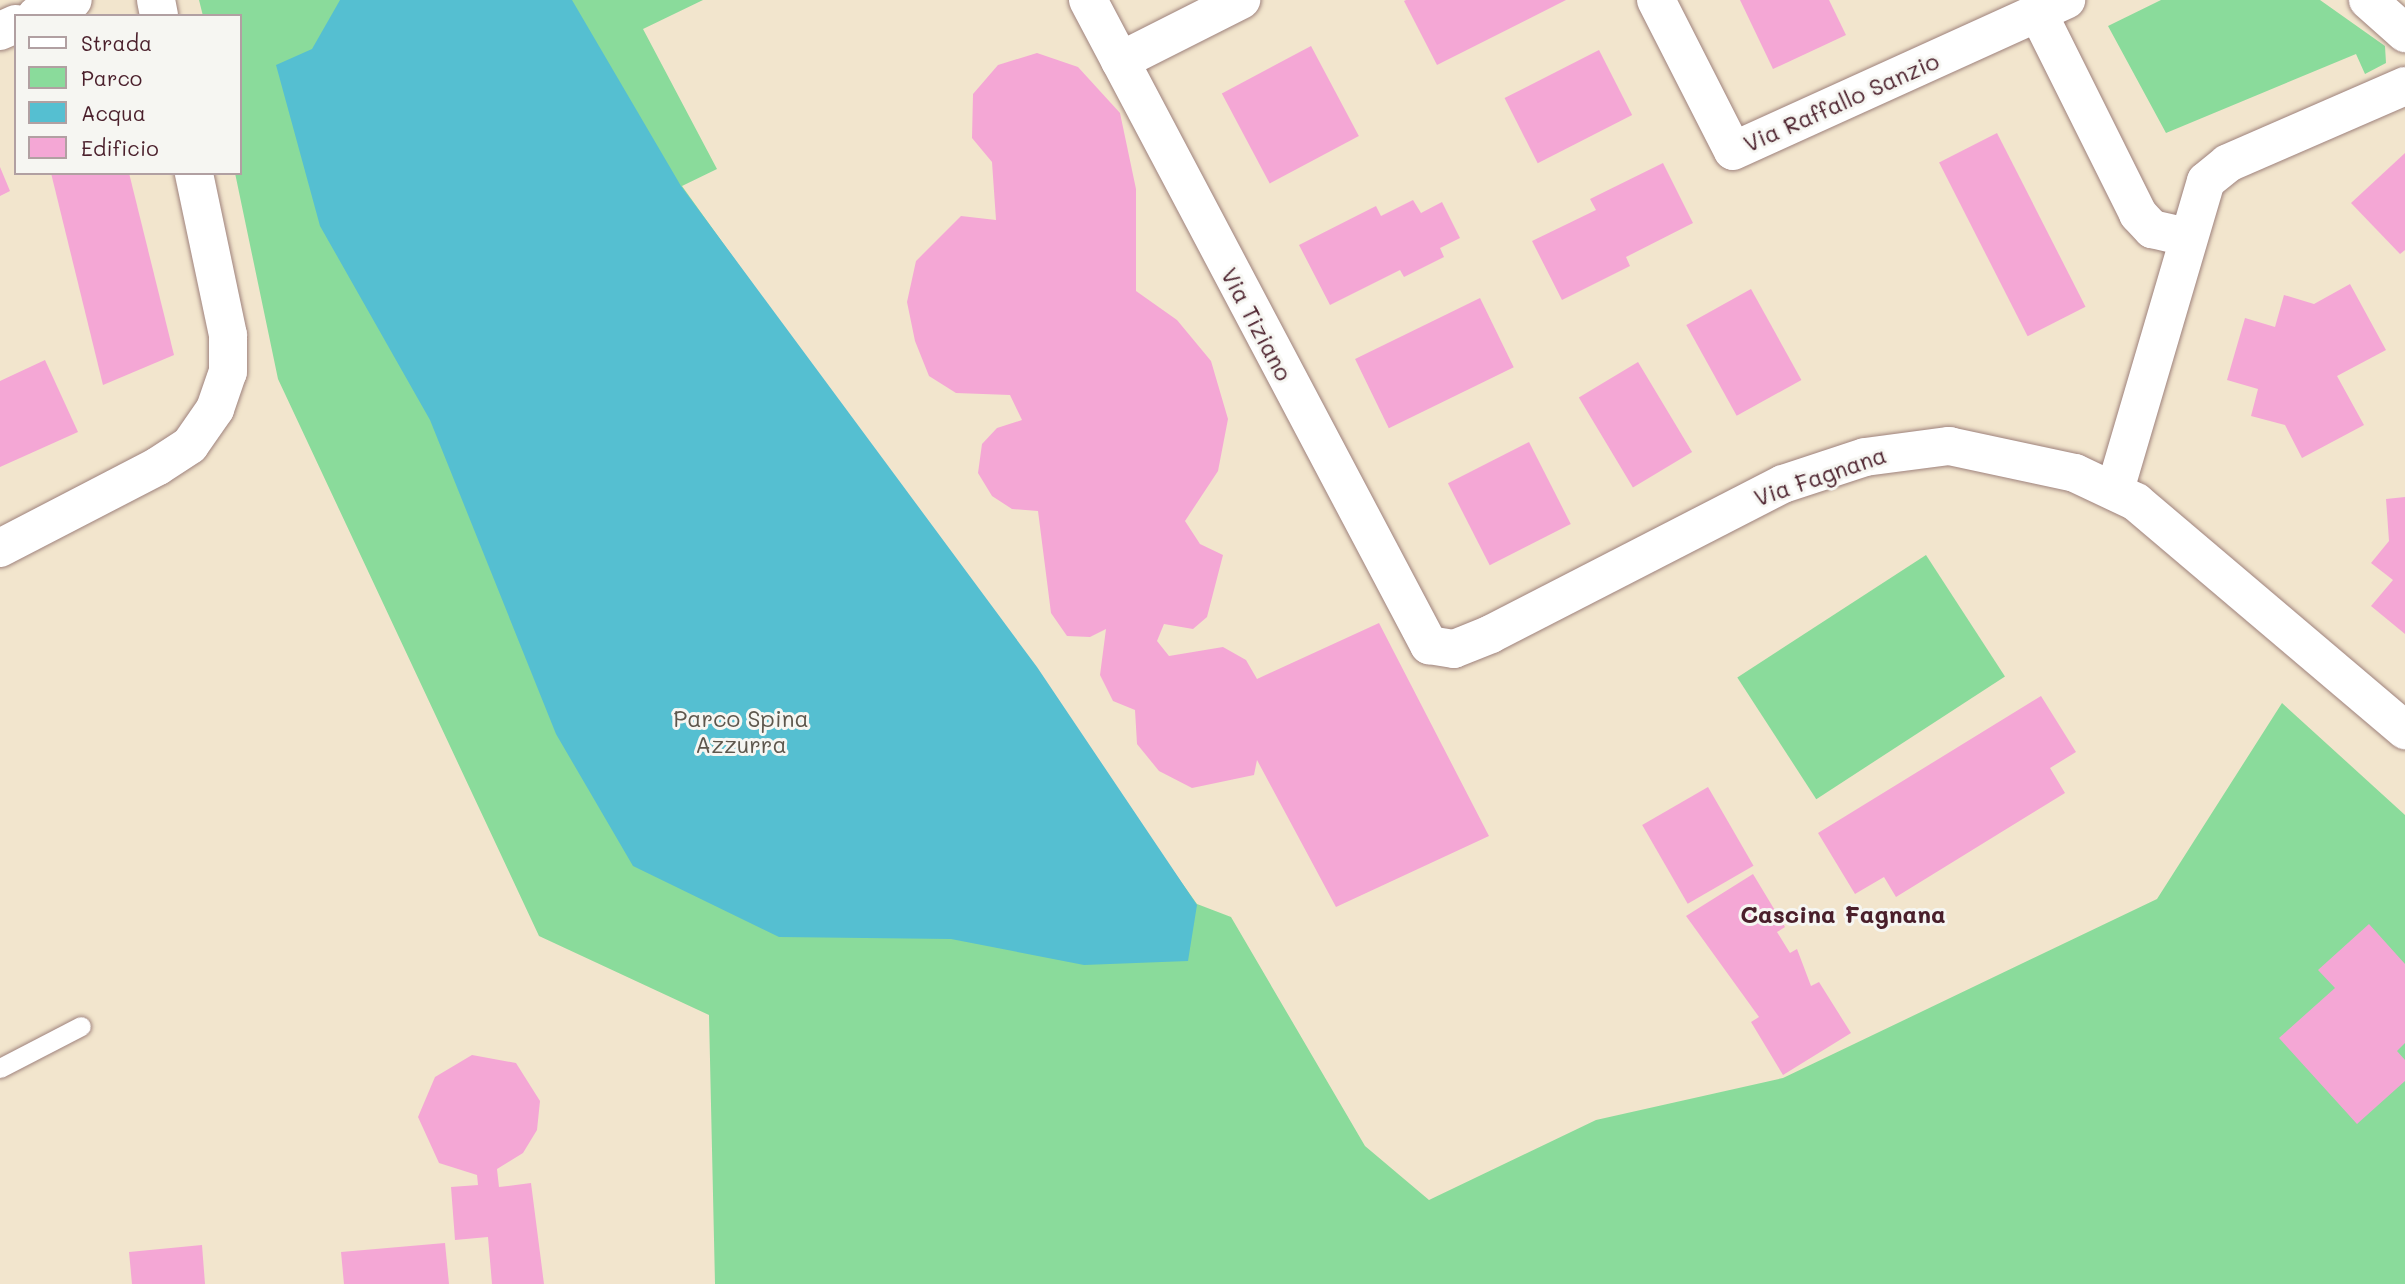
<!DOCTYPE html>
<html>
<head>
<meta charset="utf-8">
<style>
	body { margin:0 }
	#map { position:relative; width:2405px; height:1284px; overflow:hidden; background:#f2e5cd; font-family:Mali,sans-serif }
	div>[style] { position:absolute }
	.green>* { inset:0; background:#8adb9b; transform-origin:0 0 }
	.water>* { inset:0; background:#55bfd1 }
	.building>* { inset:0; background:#f4a7d5; transform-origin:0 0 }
	.roads { filter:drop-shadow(0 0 2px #9e827c) drop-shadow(0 0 2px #9e827c) }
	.service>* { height:19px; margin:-9.5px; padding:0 9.5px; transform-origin:9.5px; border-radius:9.5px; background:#fff }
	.minor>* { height:38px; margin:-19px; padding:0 19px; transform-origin:19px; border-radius:19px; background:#fff }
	span { translate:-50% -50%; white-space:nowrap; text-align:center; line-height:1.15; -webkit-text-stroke:6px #f6f6f2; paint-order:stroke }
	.street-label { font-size:23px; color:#4a1f2b }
	.park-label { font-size:23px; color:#5d574d }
	.neighbourhood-label { font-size:24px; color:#4a1f2b; font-weight:700 }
	.legend { position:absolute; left:14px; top:14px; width:228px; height:161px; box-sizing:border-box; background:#f6f6f2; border:2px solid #b1a0a2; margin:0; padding:9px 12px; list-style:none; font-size:21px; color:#4a1f2b }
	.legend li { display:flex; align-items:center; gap:14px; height:35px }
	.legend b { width:35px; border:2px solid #b1a0a2 }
</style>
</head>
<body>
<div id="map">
	<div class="green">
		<div style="clip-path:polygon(199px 0,703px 0,643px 29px,717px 169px,682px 186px,1197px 904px,1231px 917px,1365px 1146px,1429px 1200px,1596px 1120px,1783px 1078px,2157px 899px,2282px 703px,2405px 815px,2405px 1284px,715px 1284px,709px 1015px,539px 936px,278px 379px,235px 173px,240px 16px,203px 16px)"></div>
		<div style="clip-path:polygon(2161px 0,2320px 0,2385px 46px,2386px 63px,2365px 74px,2356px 54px,2166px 133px,2108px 26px)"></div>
		<div style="left:1926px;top:555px;width:145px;height:225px;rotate:57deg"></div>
	</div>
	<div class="water">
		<div style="clip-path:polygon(340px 0,572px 0,681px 186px,1037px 667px,1197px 905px,1188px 961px,1084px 965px,951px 939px,779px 937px,633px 866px,556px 734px,430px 420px,320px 226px,276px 65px,312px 49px)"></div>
	</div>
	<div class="building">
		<div style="clip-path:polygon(1566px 0,1437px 65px,1404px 1px,1406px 0)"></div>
		<div style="clip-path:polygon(1740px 0,1829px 0,1846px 35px,1773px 69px)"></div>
		<div style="left:1311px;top:46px;width:102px;height:101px;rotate:62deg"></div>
		<div style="left:1599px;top:50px;width:73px;height:106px;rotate:63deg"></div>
		<div style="clip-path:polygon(1037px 53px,1078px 67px,1120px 113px,1136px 189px,1136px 291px,1177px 320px,1211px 361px,1228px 419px,1218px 471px,1185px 521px,1200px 544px,1223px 555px,1207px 617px,1193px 629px,1164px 624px,1157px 641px,1169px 656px,1223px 647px,1246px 660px,1257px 679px,1379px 623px,1489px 836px,1336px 907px,1257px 760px,1254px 775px,1192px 788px,1159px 771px,1137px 744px,1135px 710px,1113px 701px,1100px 675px,1106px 629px,1090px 637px,1067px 636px,1051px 613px,1038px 511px,1012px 509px,992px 496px,978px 473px,982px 444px,997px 428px,1022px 420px,1010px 395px,956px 393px,929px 376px,915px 341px,907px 302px,916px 261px,961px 216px,996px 220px,992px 162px,972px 138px,973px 94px,998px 65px)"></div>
		<div style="left:1997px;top:133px;width:195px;height:65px;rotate:63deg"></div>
		<div style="clip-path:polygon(2405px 153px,2405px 250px,2400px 254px,2351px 203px)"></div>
		<div style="clip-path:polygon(1663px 163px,1693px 223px,1626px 257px,1630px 266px,1562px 300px,1532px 241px,1596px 210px,1590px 199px)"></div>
		<div style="clip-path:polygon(0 167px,10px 191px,0 196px)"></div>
		<div style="clip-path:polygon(51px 173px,129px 173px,174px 355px,103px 385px)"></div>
		<div style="clip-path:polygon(1413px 200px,1421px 213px,1442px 202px,1460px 238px,1440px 248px,1444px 257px,1404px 277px,1400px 270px,1330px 305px,1299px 245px,1376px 206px,1381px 216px)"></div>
		<div style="clip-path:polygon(2350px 284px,2386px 350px,2337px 376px,2364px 425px,2302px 458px,2285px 425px,2251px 416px,2258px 389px,2227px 380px,2245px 318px,2275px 327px,2284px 295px,2314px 304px)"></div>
		<div style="left:1751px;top:289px;width:104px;height:74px;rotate:61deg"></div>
		<div style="left:1480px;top:298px;width:77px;height:139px;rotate:64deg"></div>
		<div style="clip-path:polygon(45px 360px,78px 432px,0 467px,0 381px)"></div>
		<div style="left:1638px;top:362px;width:105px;height:69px;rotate:59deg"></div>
		<div style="left:1529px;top:442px;width:92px;height:91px;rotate:63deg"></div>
		<div style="clip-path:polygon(2405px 497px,2405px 634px,2371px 606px,2393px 580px,2371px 563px,2389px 541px,2386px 499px)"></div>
		<div style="clip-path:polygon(2041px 696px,2076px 752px,2050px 768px,2065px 793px,1896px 897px,1884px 877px,1855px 894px,1818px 833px)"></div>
		<div style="left:1708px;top:787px;width:91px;height:76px;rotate:60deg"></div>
		<div style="clip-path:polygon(1753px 874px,1785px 927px,1777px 932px,1790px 953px,1797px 949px,1811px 986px,1819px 982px,1851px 1033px,1783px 1075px,1751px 1022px,1759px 1017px,1686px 916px)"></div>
		<div style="clip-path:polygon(2369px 924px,2405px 964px,2405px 1043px,2397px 1051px,2405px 1060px,2405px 1081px,2357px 1124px,2279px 1038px,2335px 988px,2318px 970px)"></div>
		<div style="clip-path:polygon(472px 1055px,516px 1063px,540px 1101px,537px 1130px,523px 1153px,497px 1169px,499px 1187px,531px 1183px,544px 1284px,492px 1284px,488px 1237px,455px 1240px,451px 1187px,478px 1185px,477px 1175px,439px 1163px,418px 1117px,435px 1077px)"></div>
		<div style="clip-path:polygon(445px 1243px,449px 1284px,344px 1284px,341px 1252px)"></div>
		<div style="clip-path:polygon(202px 1245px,205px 1284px,132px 1284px,129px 1252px)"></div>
	</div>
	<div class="roads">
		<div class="service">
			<div style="left:0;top:1068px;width:91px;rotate:-27.4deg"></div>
		</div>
		<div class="minor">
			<div style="left:156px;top:0;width:16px;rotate:79deg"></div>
			<div style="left:1088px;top:0;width:730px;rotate:62.14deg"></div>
			<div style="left:1429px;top:645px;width:25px;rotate:9deg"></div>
			<div style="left:1454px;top:649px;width:40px;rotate:-22deg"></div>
			<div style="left:1491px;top:634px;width:328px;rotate:-27.2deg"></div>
			<div style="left:1783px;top:484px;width:86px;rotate:-18.2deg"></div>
			<div style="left:1865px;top:457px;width:85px;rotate:-7.5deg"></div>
			<div style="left:1949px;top:446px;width:129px;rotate:12.1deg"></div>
			<div style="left:2075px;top:473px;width:68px;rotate:25.4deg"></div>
			<div style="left:2136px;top:502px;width:353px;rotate:40.3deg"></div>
			<div style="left:1656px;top:0;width:169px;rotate:63deg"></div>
			<div style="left:1733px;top:151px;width:366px;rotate:-24.4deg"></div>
			<div style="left:2368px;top:0;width:50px;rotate:41.7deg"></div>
			<div style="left:2038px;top:13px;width:225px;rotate:63.5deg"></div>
			<div style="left:2138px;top:214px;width:21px;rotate:47deg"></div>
			<div style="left:2152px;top:229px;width:35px;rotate:13deg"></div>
			<div style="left:36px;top:16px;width:40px;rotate:-23.4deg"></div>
			<div style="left:0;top:31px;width:17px;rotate:-24deg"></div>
			<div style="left:1120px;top:61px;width:136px;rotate:-26.8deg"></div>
			<div style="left:2115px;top:490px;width:322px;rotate:-73.6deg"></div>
			<div style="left:2206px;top:181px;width:28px;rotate:-39deg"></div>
			<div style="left:2228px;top:163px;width:193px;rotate:-23.5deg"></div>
			<div style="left:0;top:548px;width:178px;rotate:-27.4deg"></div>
			<div style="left:158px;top:466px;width:38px;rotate:-33deg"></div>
			<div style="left:190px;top:445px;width:44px;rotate:-55.2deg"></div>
			<div style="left:215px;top:409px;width:39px;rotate:-71deg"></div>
			<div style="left:228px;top:372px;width:37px;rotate:-90deg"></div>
			<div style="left:228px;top:335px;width:166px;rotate:-101.9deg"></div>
		</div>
	</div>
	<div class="street-label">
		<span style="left:1841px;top:102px;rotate:-24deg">Via Raffallo Sanzio</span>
		<span style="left:1257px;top:324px;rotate:62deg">Via Tiziano</span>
		<span style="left:1820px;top:476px;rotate:-19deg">Via Fagnana</span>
	</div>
	<div class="park-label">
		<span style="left:741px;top:731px">Parco Spina<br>Azzurra</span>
	</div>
	<div class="neighbourhood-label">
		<span style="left:1843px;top:914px">Cascina Fagnana</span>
	</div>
	<ul class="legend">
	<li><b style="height:9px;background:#fff"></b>Strada</li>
	<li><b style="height:19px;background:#8adb9b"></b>Parco</li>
	<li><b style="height:19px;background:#55bfd1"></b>Acqua</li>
	<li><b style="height:19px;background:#f4a7d5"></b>Edificio</li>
	</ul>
</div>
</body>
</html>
